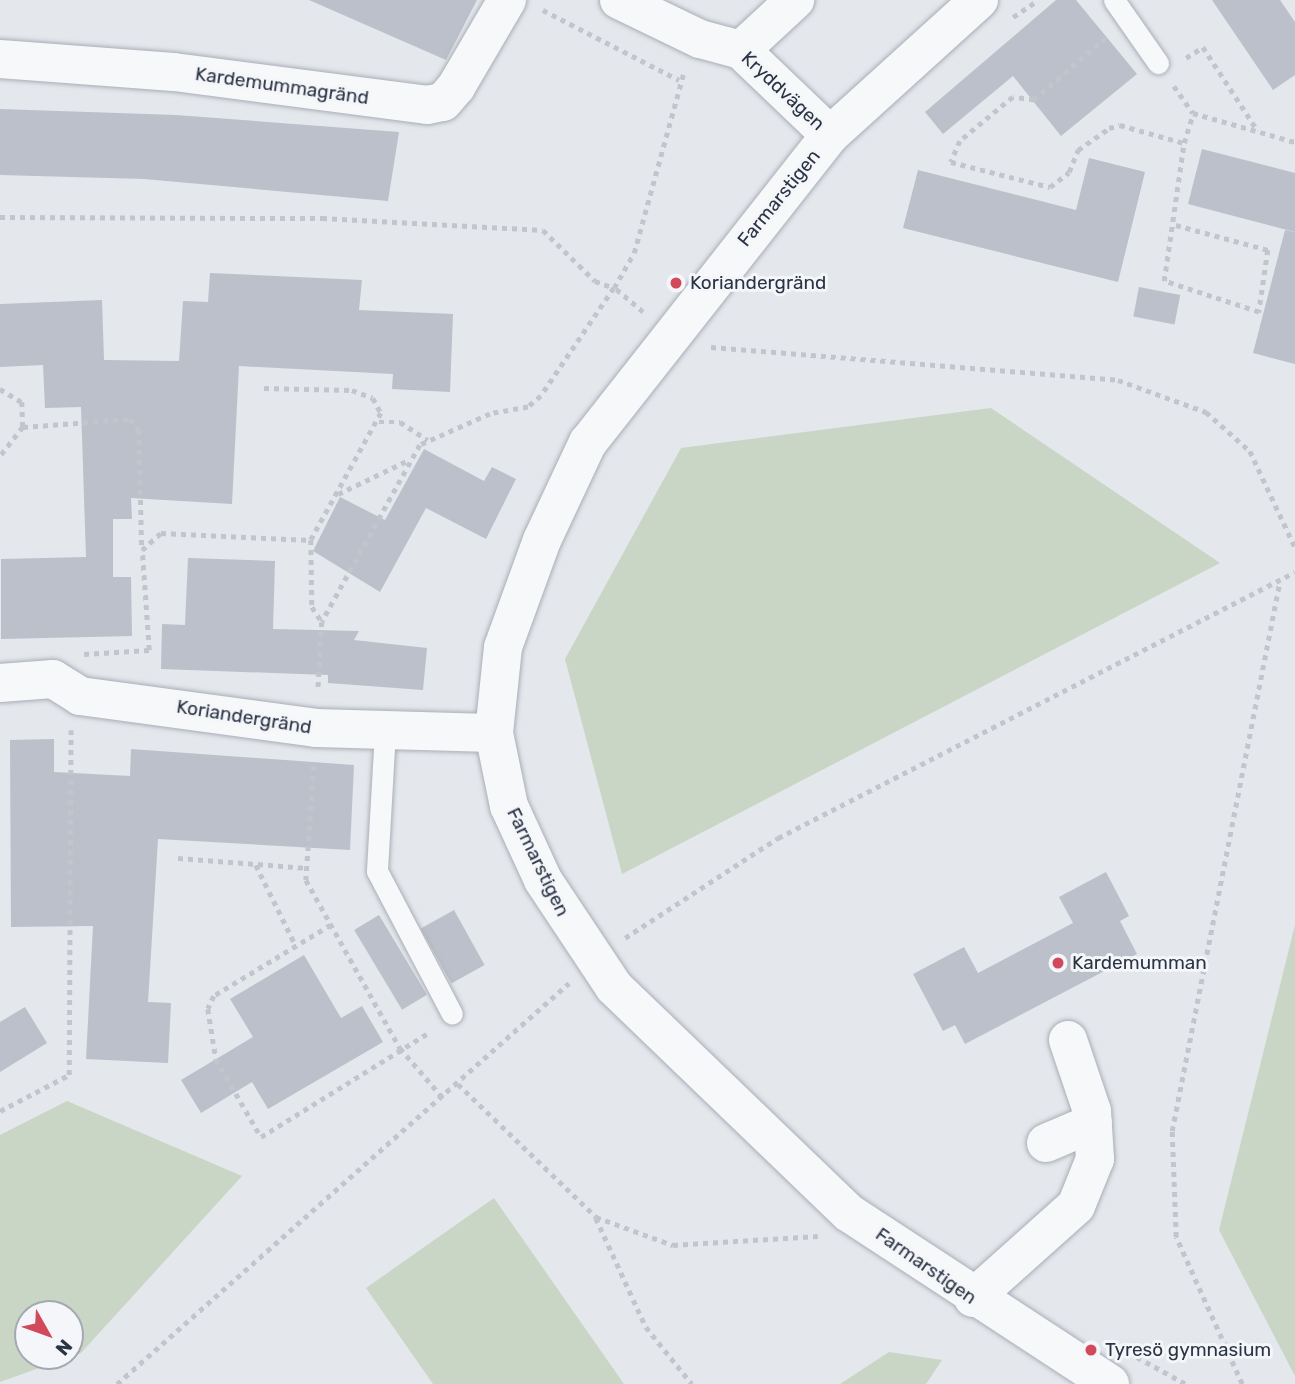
<!DOCTYPE html>
<html>
<head>
<meta charset="utf-8">
<style>
	body { margin:0 }
	#map { position:relative; width:1295px; height:1384px; overflow:hidden; background:#e4e7ec; font-family:Rubik,sans-serif }
	div>[style] { position:absolute }
	.green>* { inset:0; background:#c9d6c5 }
	.building>* { inset:0; background:#bbc0ca; transform-origin:0 0 }
	.path>* { height:4.5px; margin-top:-2.25px; transform-origin:0; background:repeating-linear-gradient(90deg,#c2c5cb 0 5px,transparent 0 10px) }
	.roads { filter:drop-shadow(0 0 2px #a9aeb7) drop-shadow(0 0 2px #a9aeb7) }
	.lane>* { height:21px; margin:-10.5px; padding:0 10.5px; transform-origin:10.5px; border-radius:10.5px; background:#f7f8fa }
	.street>* { height:38px; margin:-19px; padding:0 19px; transform-origin:19px; border-radius:19px; background:#f7f8fa }
	.dots>* { width:19px; height:19px; translate:-50% -50%; box-sizing:border-box; border:4px solid #f4f6f9; border-radius:50% }
	span { translate:-50% -50%; white-space:nowrap; text-align:center; line-height:1.15; -webkit-text-stroke:6px #f4f6f9; paint-order:stroke }
	.street-label { font-size:19px; color:#2b3445 }
	.poi-label { font-size:19px; color:#2b3445 }
	.left { translate:0 -50%; text-align:left }
	.north { position:absolute; left:14px; top:1300px; width:70px; height:70px; box-sizing:border-box; background:#f4f6f9; border:2px solid #a4a8b1; border-radius:50%; rotate:130deg; font-size:19px; font-weight:700; line-height:28px; text-align:center; color:#2b3445 }
	.north::after { content:''; display:block; margin:auto; width:24px; height:32px; background:#d1495b; clip-path:polygon(50% 0,100% 100%,50% 72%,0 100%) }
</style>
</head>
<body>
<div id="map">
	<div class="green">
		<div style="clip-path:polygon(991px 408px,1220px 563px,622px 874px,565px 659px,681px 448px)"></div>
		<div style="clip-path:polygon(1295px 925px,1295px 1376px,1219px 1230px)"></div>
		<div style="clip-path:polygon(evenodd,67px 1101px,242px 1176px,81px 1353px,0 1382px,0 1135px,67px 1101px,28px 1314px,70px 1314px,70px 1356px,28px 1356px,28px 1314px)"></div>
		<div style="clip-path:polygon(494px 1198px,624px 1384px,433px 1384px,366px 1288px)"></div>
		<div style="clip-path:polygon(889px 1352px,942px 1360px,926px 1384px,840px 1384px)"></div>
	</div>
	<div class="building">
		<div style="clip-path:polygon(309px 0,477px 0,446px 60px)"></div>
		<div style="clip-path:polygon(1056px 0,1076px 0,1137px 74px,1061px 136px,1013px 76px,943px 134px,925px 112px)"></div>
		<div style="clip-path:polygon(1212px 0,1280px 0,1295px 22px,1295px 75px,1273px 90px)"></div>
		<div style="clip-path:polygon(0 109px,176px 115px,399px 132px,388px 201px,144px 179px,0 175px)"></div>
		<div style="clip-path:polygon(1202px 149px,1295px 173px,1295px 232px,1188px 204px)"></div>
		<div style="clip-path:polygon(1089px 158px,1145px 172px,1118px 282px,903px 228px,918px 170px,1076px 210px)"></div>
		<div style="clip-path:polygon(1285px 230px,1295px 232px,1295px 364px,1253px 353px)"></div>
		<div style="clip-path:polygon(210px 273px,362px 280px,359px 310px,453px 314px,450px 392px,392px 389px,393px 374px,239px 366px,232px 504px,131px 498px,132px 519px,113px 519px,113px 577px,131px 577px,132px 636px,1px 639px,1px 559px,86px 557px,81px 407px,45px 408px,43px 365px,0 367px,0 304px,102px 300px,104px 360px,179px 361px,183px 301px,208px 302px)"></div>
		<div style="left:1139px;top:287px;width:42px;height:30px;rotate:11deg"></div>
		<div style="clip-path:polygon(424px 449px,484px 481px,492px 467px,516px 479px,486px 539px,426px 508px,380px 592px,313px 551px,340px 497px,385px 520px)"></div>
		<div style="clip-path:polygon(188px 558px,275px 561px,273px 629px,359px 631px,354px 640px,427px 648px,423px 690px,328px 683px,328px 675px,161px 669px,162px 624px,185px 625px)"></div>
		<div style="clip-path:polygon(54px 739px,54px 772px,130px 776px,131px 749px,354px 765px,350px 850px,158px 839px,148px 1002px,171px 1003px,168px 1063px,86px 1059px,93px 926px,11px 927px,10px 740px)"></div>
		<div style="clip-path:polygon(1106px 872px,1129px 916px,1120px 921px,1137px 954px,965px 1044px,955px 1025px,943px 1031px,913px 974px,964px 947px,978px 973px,1073px 923px,1059px 897px)"></div>
		<div style="left:454px;top:910px;width:63px;height:38px;rotate:61deg"></div>
		<div style="left:379px;top:915px;width:93px;height:29px;rotate:59deg"></div>
		<div style="clip-path:polygon(304px 955px,341px 1018px,362px 1006px,383px 1042px,268px 1109px,252px 1082px,201px 1113px,181px 1080px,253px 1037px,230px 999px)"></div>
		<div style="clip-path:polygon(25px 1007px,47px 1043px,0 1072px,0 1022px)"></div>
	</div>
	<div class="path">
		<div style="left:543px;top:10px;width:153px;rotate:27.2deg"></div>
		<div style="left:1013px;top:17px;width:30px;rotate:-34deg"></div>
		<div style="left:1106px;top:38px;width:95px;rotate:139.3deg"></div>
		<div style="left:1034px;top:100px;width:21px;rotate:-172deg"></div>
		<div style="left:1013px;top:97px;width:69px;rotate:140.3deg"></div>
		<div style="left:960px;top:141px;width:23px;rotate:113deg"></div>
		<div style="left:951px;top:162px;width:102px;rotate:14.2deg"></div>
		<div style="left:1050px;top:187px;width:24px;rotate:-38deg"></div>
		<div style="left:1069px;top:172px;width:24px;rotate:-68deg"></div>
		<div style="left:1078px;top:150px;width:38px;rotate:-35deg"></div>
		<div style="left:1109px;top:128px;width:11px;rotate:-15deg"></div>
		<div style="left:1120px;top:125px;width:66px;rotate:15.7deg"></div>
		<div style="left:1184px;top:143px;width:31px;rotate:-73deg"></div>
		<div style="left:1186px;top:58px;width:20px;rotate:-33deg"></div>
		<div style="left:1203px;top:47px;width:100px;rotate:56.8deg"></div>
		<div style="left:1174px;top:86px;width:33px;rotate:55deg"></div>
		<div style="left:1193px;top:113px;width:106px;rotate:15.9deg"></div>
		<div style="left:0;top:217px;width:322px;rotate:0.2deg"></div>
		<div style="left:322px;top:218px;width:221px;rotate:3.1deg"></div>
		<div style="left:543px;top:230px;width:73px;rotate:44.4deg"></div>
		<div style="left:595px;top:281px;width:20px;rotate:20deg"></div>
		<div style="left:614px;top:288px;width:130px;rotate:124.1deg"></div>
		<div style="left:541px;top:396px;width:17px;rotate:140deg"></div>
		<div style="left:528px;top:407px;width:39px;rotate:170deg"></div>
		<div style="left:490px;top:414px;width:77px;rotate:156.1deg"></div>
		<div style="left:420px;top:445px;width:202px;rotate:119deg"></div>
		<div style="left:322px;top:622px;width:69px;rotate:93.3deg"></div>
		<div style="left:1176px;top:225px;width:95px;rotate:15.2deg"></div>
		<div style="left:1268px;top:250px;width:63px;rotate:98.3deg"></div>
		<div style="left:1259px;top:312px;width:100px;rotate:-161.9deg"></div>
		<div style="left:1164px;top:281px;width:139px;rotate:-81.8deg"></div>
		<div style="left:643px;top:312px;width:38px;rotate:-140deg"></div>
		<div style="left:614px;top:288px;width:40px;rotate:-60.3deg"></div>
		<div style="left:634px;top:253px;width:189px;rotate:-74.6deg"></div>
		<div style="left:711px;top:347px;width:408px;rotate:4.6deg"></div>
		<div style="left:1118px;top:380px;width:94px;rotate:20deg"></div>
		<div style="left:1206px;top:412px;width:59px;rotate:41.6deg"></div>
		<div style="left:1250px;top:451px;width:106px;rotate:64.9deg"></div>
		<div style="left:264px;top:388px;width:88px;rotate:1.3deg"></div>
		<div style="left:352px;top:390px;width:22px;rotate:21deg"></div>
		<div style="left:373px;top:398px;width:17px;rotate:62deg"></div>
		<div style="left:381px;top:413px;width:145px;rotate:118.9deg"></div>
		<div style="left:0;top:389px;width:26px;rotate:31deg"></div>
		<div style="left:22px;top:402px;width:25px;rotate:88deg"></div>
		<div style="left:23px;top:427px;width:37px;rotate:128deg"></div>
		<div style="left:379px;top:422px;width:21px"></div>
		<div style="left:400px;top:422px;width:33px;rotate:33deg"></div>
		<div style="left:23px;top:427px;width:107px;rotate:-4.3deg"></div>
		<div style="left:130px;top:419px;width:14px;rotate:51deg"></div>
		<div style="left:139px;top:430px;width:119px;rotate:88.6deg"></div>
		<div style="left:338px;top:494px;width:79px;rotate:-25.6deg"></div>
		<div style="left:84px;top:654px;width:65px;rotate:-3.5deg"></div>
		<div style="left:149px;top:650px;width:100px;rotate:-94deg"></div>
		<div style="left:142px;top:550px;width:25px;rotate:-42deg"></div>
		<div style="left:161px;top:533px;width:150px;rotate:2.7deg"></div>
		<div style="left:311px;top:540px;width:67px;rotate:89.1deg"></div>
		<div style="left:312px;top:607px;width:18px;rotate:56deg"></div>
		<div style="left:314px;top:766px;width:114px;rotate:94deg"></div>
		<div style="left:306px;top:880px;width:193px;rotate:60.8deg"></div>
		<div style="left:400px;top:1048px;width:66px;rotate:49.3deg"></div>
		<div style="left:178px;top:858px;width:129px;rotate:4.4deg"></div>
		<div style="left:256px;top:865px;width:90px;rotate:63.7deg"></div>
		<div style="left:331px;top:925px;width:137px;rotate:148.7deg"></div>
		<div style="left:214px;top:996px;width:14px;rotate:115deg"></div>
		<div style="left:208px;top:1009px;width:51px;rotate:80.9deg"></div>
		<div style="left:216px;top:1059px;width:90px;rotate:60deg"></div>
		<div style="left:261px;top:1137px;width:199px;rotate:-31.9deg"></div>
		<div style="left:625px;top:938px;width:183px;rotate:-33.2deg"></div>
		<div style="left:778px;top:838px;width:581px;rotate:-27.23deg"></div>
		<div style="left:458px;top:1084px;width:192px;rotate:43.9deg"></div>
		<div style="left:596px;top:1217px;width:82px;rotate:20deg"></div>
		<div style="left:673px;top:1245px;width:145px;rotate:-3.6deg"></div>
		<div style="left:0;top:1111px;width:78px;rotate:-27.6deg"></div>
		<div style="left:69px;top:1075px;width:345px;rotate:-89.7deg"></div>
		<div style="left:596px;top:1218px;width:120px;rotate:65.4deg"></div>
		<div style="left:646px;top:1327px;width:73px;rotate:51.1deg"></div>
		<div style="left:1137px;top:1357px;width:56px;rotate:28.9deg"></div>
		<div style="left:117px;top:1384px;width:604px;rotate:-41.58deg"></div>
		<div style="left:1242px;top:1384px;width:161px;rotate:-114.2deg"></div>
		<div style="left:1176px;top:1237px;width:106px;rotate:-92.2deg"></div>
		<div style="left:1172px;top:1131px;width:556px;rotate:-78.91deg"></div>
	</div>
	<div class="roads">
		<div class="lane">
			<div style="left:1114px;top:0;width:77px;rotate:55.1deg"></div>
			<div style="left:385px;top:731px;width:140px;rotate:93.3deg"></div>
			<div style="left:377px;top:871px;width:161px;rotate:62.3deg"></div>
		</div>
		<div class="street">
			<div style="left:619px;top:0;width:90px;rotate:25.7deg"></div>
			<div style="left:700px;top:39px;width:42px;rotate:15deg"></div>
			<div style="left:741px;top:50px;width:123px;rotate:43.7deg"></div>
			<div style="left:979px;top:0;width:201px;rotate:137.8deg"></div>
			<div style="left:830px;top:135px;width:391px;rotate:128.2deg"></div>
			<div style="left:588px;top:442px;width:108px;rotate:115.1deg"></div>
			<div style="left:542px;top:540px;width:114px;rotate:110deg"></div>
			<div style="left:503px;top:647px;width:86px;rotate:96deg"></div>
			<div style="left:494px;top:733px;width:75px;rotate:78.4deg"></div>
			<div style="left:509px;top:806px;width:81px;rotate:65.3deg"></div>
			<div style="left:543px;top:880px;width:128px;rotate:56.4deg"></div>
			<div style="left:614px;top:987px;width:326px;rotate:43.9deg"></div>
			<div style="left:849px;top:1213px;width:312px;rotate:33.2deg"></div>
			<div style="left:741px;top:50px;width:74px;rotate:-42.8deg"></div>
			<div style="left:0;top:59px;width:174px;rotate:4.3deg"></div>
			<div style="left:174px;top:72px;width:255px;rotate:7.4deg"></div>
			<div style="left:427px;top:105px;width:16px;rotate:-11deg"></div>
			<div style="left:443px;top:102px;width:20px;rotate:-49deg"></div>
			<div style="left:456px;top:87px;width:101px;rotate:-59.6deg"></div>
			<div style="left:0;top:683px;width:53px;rotate:-4.3deg"></div>
			<div style="left:53px;top:679px;width:32px;rotate:32deg"></div>
			<div style="left:80px;top:696px;width:238px;rotate:7.7deg"></div>
			<div style="left:316px;top:728px;width:178px;rotate:1.6deg"></div>
			<div style="left:1046px;top:1143px;width:51px;rotate:-23.1deg"></div>
			<div style="left:973px;top:1298px;width:138px;rotate:-41.8deg"></div>
			<div style="left:1076px;top:1206px;width:51px;rotate:-68deg"></div>
			<div style="left:1095px;top:1159px;width:48px;rotate:-93.6deg"></div>
			<div style="left:1092px;top:1111px;width:75px;rotate:-108.7deg"></div>
		</div>
	</div>
	<div class="dots">
		<div style="left:676px;top:283px;background:#d1495b"></div>
		<div style="left:1058px;top:963px;background:#d1495b"></div>
		<div style="left:1091px;top:1350px;background:#d1495b"></div>
	</div>
	<div class="street-label">
		<span style="left:282px;top:86px;rotate:8deg">Kardemummagränd</span>
		<span style="left:783px;top:91px;rotate:43deg">Kryddvägen</span>
		<span style="left:779px;top:198px;rotate:-51deg">Farmarstigen</span>
		<span style="left:244px;top:717px;rotate:9deg">Koriandergränd</span>
		<span style="left:538px;top:862px;rotate:64deg">Farmarstigen</span>
		<span style="left:926px;top:1266px;rotate:35deg">Farmarstigen</span>
	</div>
	<div class="poi-label">
		<span class="left" style="left:690px;top:283px">Koriandergränd</span>
		<span class="left" style="left:1072px;top:963px">Kardemumman</span>
		<span class="left" style="left:1105px;top:1350px">Tyresö gymnasium</span>
	</div>
	<div class="north">N</div>
</div>
</body>
</html>
